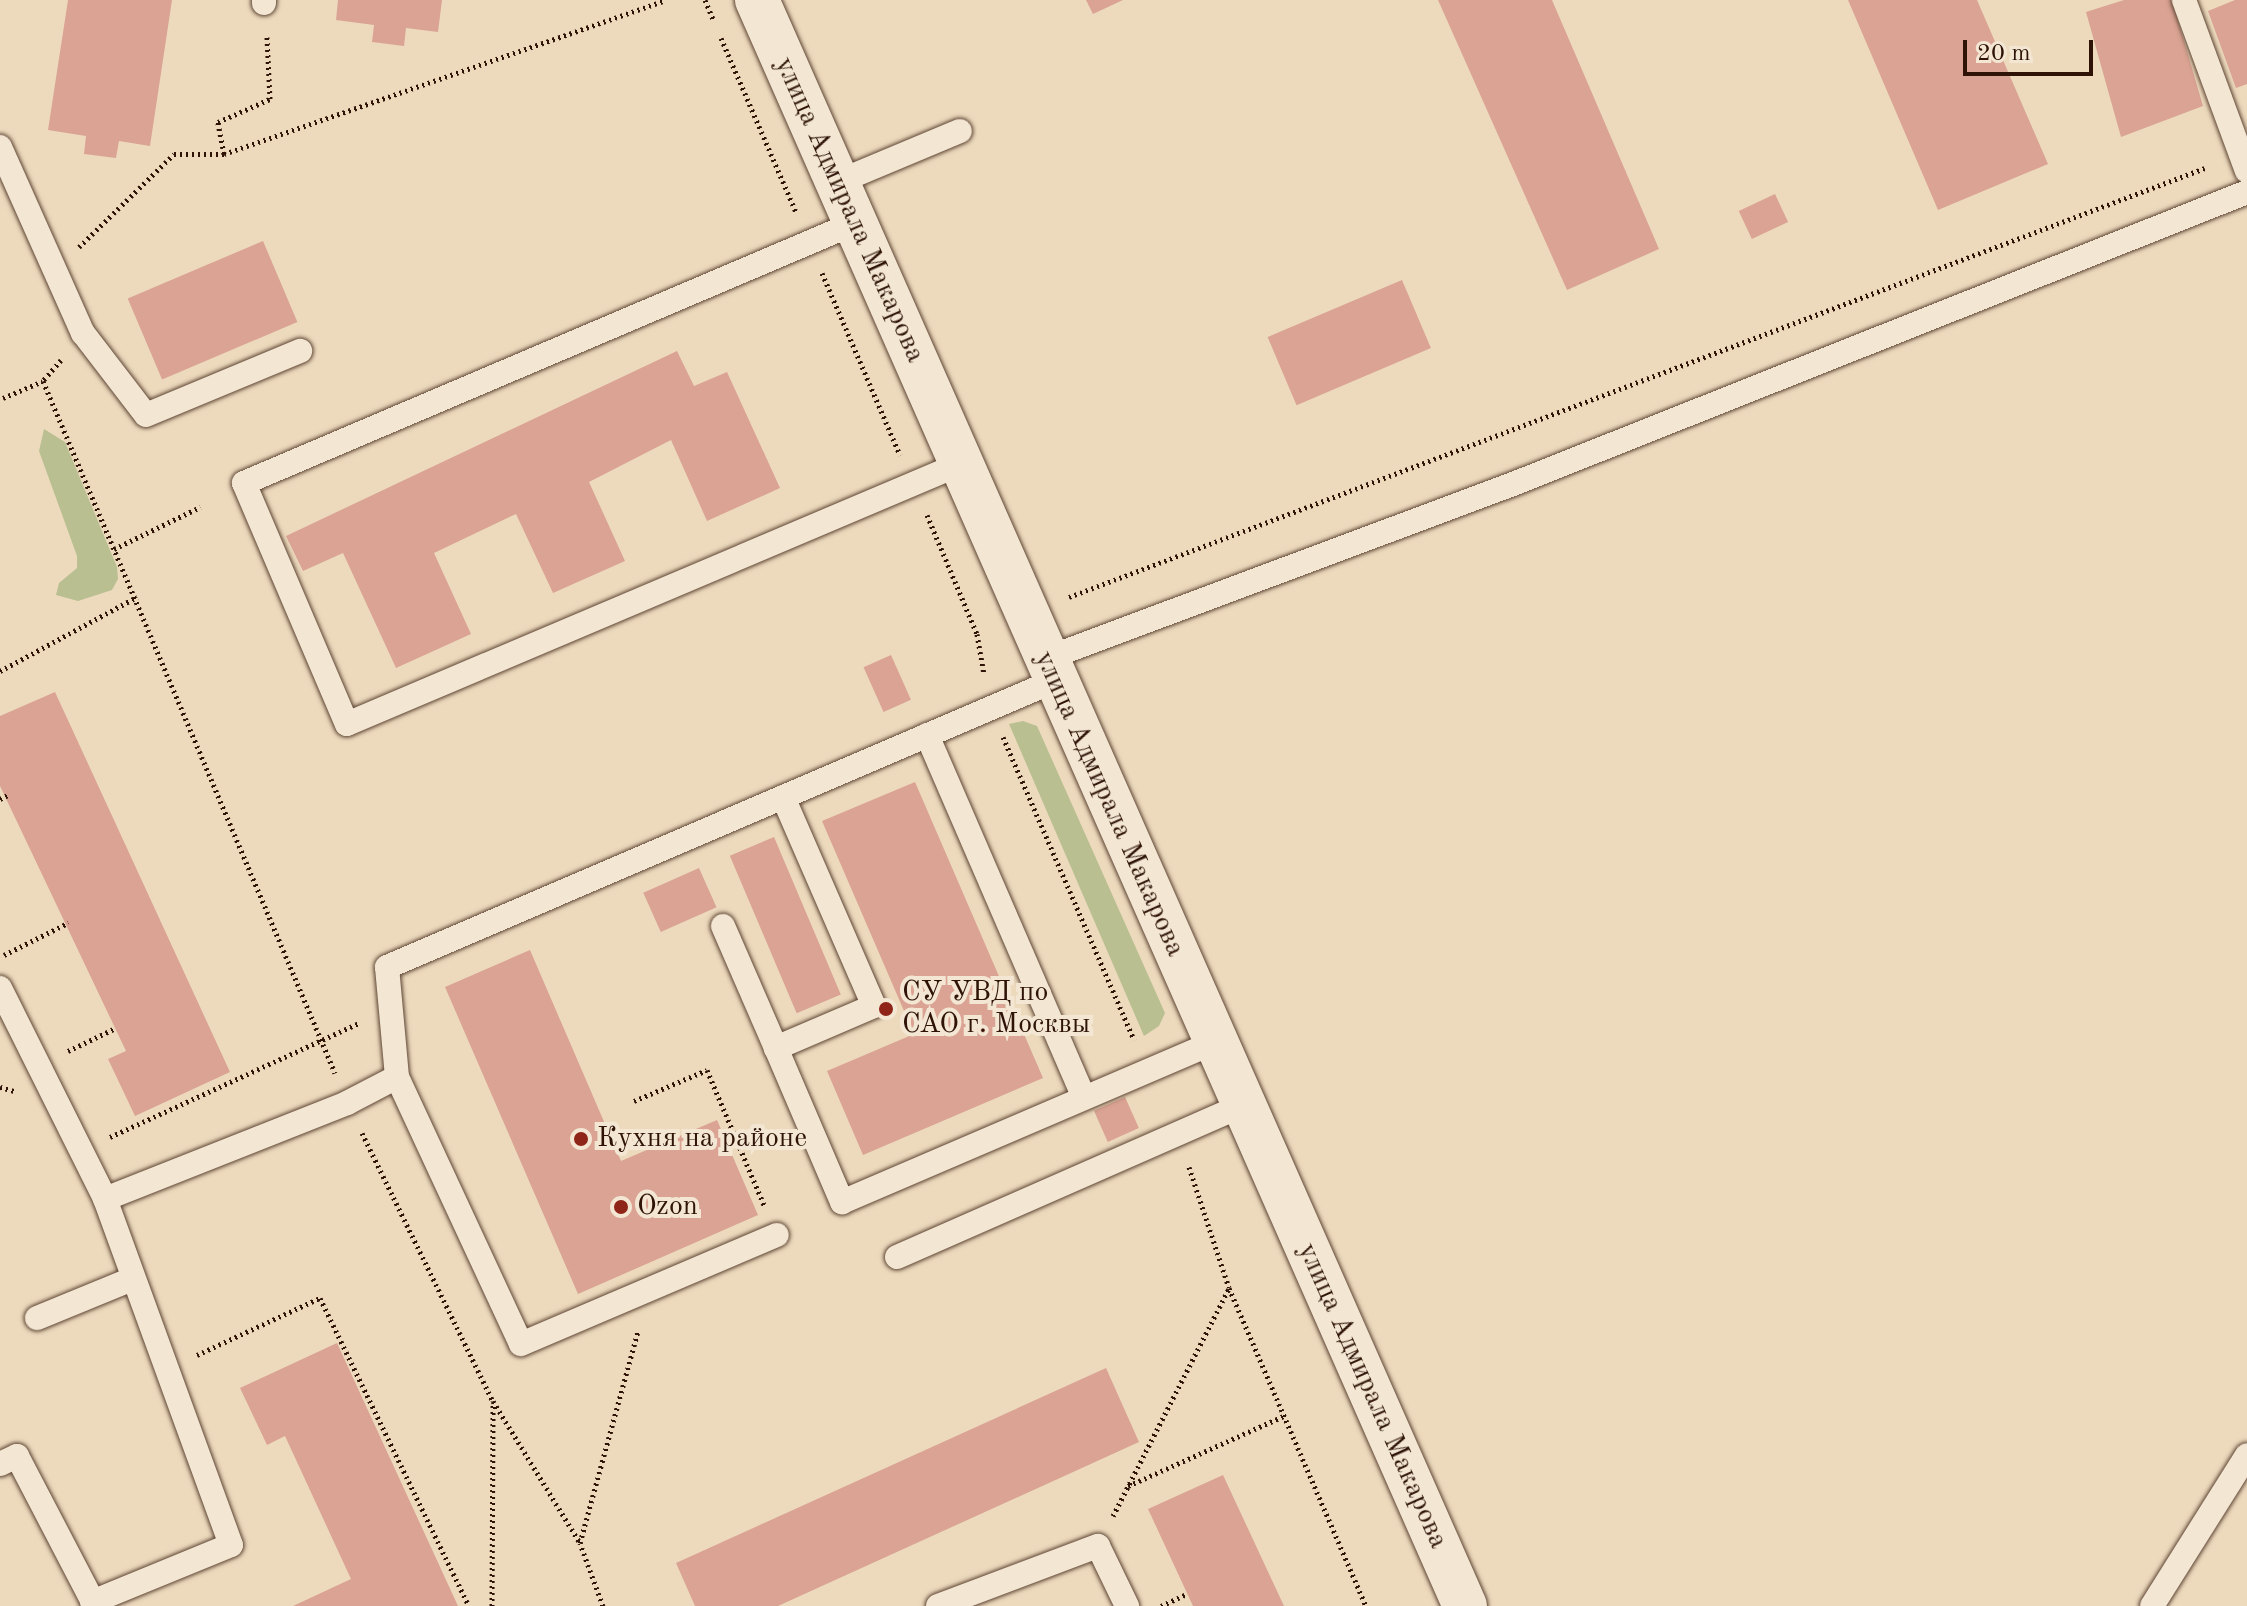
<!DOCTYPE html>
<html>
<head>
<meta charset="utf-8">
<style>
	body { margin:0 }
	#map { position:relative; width:2247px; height:1606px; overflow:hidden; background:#eddabd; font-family:"Old Standard TT",serif }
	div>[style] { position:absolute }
	.green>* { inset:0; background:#b9bf90 }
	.building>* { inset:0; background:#daa393; transform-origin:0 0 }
	.path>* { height:5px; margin-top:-2.5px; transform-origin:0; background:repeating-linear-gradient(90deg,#2e1306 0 2px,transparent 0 6px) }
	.roads { filter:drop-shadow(0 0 2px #5e4534) drop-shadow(0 0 2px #5e4534) }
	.lane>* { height:24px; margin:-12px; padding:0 12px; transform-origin:12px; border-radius:12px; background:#f3e7d4 }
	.secondary>* { height:44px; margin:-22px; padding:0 22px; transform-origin:22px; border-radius:22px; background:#f3e7d4 }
	.dots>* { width:22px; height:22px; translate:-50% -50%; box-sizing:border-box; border:4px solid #f3e7d4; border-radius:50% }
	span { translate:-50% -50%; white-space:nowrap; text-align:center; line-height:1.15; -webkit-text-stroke:8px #f3e7d4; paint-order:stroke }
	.street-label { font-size:28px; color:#2e1306 }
	.poi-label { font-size:28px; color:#2e1306 }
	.left { translate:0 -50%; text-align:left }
	.scale { position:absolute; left:1963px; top:40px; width:130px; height:36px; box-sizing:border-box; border:4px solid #2e1306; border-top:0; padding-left:10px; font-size:24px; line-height:28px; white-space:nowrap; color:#2e1306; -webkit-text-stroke:6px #f3e7d4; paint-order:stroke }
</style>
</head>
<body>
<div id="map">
	<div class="green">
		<div style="clip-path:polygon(44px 429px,65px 442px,117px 567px,118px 579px,112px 590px,78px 601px,56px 595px,59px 583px,77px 568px,77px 556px,39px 451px)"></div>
		<div style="clip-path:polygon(1023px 721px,1037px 726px,1165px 1013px,1159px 1026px,1144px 1036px,1009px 724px)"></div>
	</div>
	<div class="building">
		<div style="clip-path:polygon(68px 0,172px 0,150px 146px,119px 141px,116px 158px,84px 154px,86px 136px,48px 130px)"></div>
		<div style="clip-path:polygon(338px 0,442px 0,438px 32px,406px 28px,404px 46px,372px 42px,374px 25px,336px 20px)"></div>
		<div style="clip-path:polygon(1086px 0,1123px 0,1093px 14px)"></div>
		<div style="clip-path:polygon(1438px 0,1552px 0,1659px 249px,1567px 290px)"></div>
		<div style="clip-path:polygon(1848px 0,1977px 0,2048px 164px,1938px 210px)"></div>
		<div style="clip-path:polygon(2124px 0,2172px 0,2203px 106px,2121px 137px,2086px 12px)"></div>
		<div style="clip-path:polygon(2235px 0,2247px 0,2247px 84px,2236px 88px,2208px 11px)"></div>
		<div style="left:1775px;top:194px;width:31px;height:40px;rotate:65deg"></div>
		<div style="left:263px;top:241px;width:88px;height:147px;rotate:67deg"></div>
		<div style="left:1402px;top:280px;width:74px;height:146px;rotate:67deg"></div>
		<div style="clip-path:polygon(677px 351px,694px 386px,727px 372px,780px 488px,707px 521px,671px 440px,589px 482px,625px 561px,553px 593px,516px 514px,434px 553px,471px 634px,396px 668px,343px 553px,303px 571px,286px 536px)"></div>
		<div style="left:891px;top:655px;width:49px;height:30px;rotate:66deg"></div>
		<div style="clip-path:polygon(55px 692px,230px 1072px,135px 1116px,108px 1059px,126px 1051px,0 786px,0 716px)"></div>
		<div style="clip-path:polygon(915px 782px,1043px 1078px,863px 1155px,827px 1071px,914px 1034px,822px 821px)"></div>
		<div style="left:774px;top:837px;width:171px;height:48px;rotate:67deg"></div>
		<div style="left:699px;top:868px;width:43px;height:61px;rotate:66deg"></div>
		<div style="clip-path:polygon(530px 950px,621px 1161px,717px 1120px,758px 1215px,578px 1294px,445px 987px)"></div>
		<div style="left:1125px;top:1097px;width:34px;height:34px;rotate:66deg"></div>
		<div style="clip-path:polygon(337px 1343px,458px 1606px,293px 1606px,351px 1579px,285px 1436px,267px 1445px,240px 1388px)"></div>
		<div style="clip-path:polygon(1106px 1368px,1139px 1442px,778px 1606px,695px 1606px,676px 1563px)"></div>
		<div style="clip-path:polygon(1223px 1475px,1284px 1606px,1193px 1606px,1148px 1509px)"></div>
	</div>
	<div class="path">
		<div style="left:705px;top:0;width:23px;rotate:67deg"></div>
		<div style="left:721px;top:38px;width:189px;rotate:66.7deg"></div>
		<div style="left:224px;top:154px;width:33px;rotate:-101deg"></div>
		<div style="left:218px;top:122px;width:57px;rotate:-23.9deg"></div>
		<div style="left:270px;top:99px;width:62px;rotate:-92.8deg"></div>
		<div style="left:79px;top:247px;width:133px;rotate:-44.4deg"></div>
		<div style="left:174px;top:154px;width:50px"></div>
		<div style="left:224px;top:154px;width:467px;rotate:-19.2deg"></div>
		<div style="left:822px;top:273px;width:198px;rotate:66.8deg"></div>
		<div style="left:61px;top:360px;width:28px;rotate:131deg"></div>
		<div style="left:43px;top:381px;width:751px;rotate:67.12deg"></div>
		<div style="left:3px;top:398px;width:43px;rotate:-23deg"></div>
		<div style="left:927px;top:515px;width:129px;rotate:67.2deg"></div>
		<div style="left:977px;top:634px;width:41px;rotate:80.1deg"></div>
		<div style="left:114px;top:549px;width:96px;rotate:-26deg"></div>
		<div style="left:1069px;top:597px;width:1214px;rotate:-20.69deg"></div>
		<div style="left:0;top:671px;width:156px;rotate:-28.4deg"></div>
		<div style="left:1003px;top:737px;width:330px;rotate:66.6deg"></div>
		<div style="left:0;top:799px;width:9px;rotate:-27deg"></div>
		<div style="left:4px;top:955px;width:72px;rotate:-26.6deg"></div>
		<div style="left:68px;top:1051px;width:53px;rotate:-25.6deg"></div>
		<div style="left:0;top:1087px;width:15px;rotate:16deg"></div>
		<div style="left:634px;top:1101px;width:79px;rotate:-23deg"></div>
		<div style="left:707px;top:1070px;width:147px;rotate:67.1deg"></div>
		<div style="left:362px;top:1133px;width:298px;rotate:64deg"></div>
		<div style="left:110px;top:1137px;width:274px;rotate:-24.6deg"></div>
		<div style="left:1189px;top:1167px;width:127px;rotate:71.7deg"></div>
		<div style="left:1229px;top:1288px;width:346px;rotate:66.7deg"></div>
		<div style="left:197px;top:1355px;width:136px;rotate:-24.9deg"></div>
		<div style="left:320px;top:1298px;width:342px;rotate:64.2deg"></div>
		<div style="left:1128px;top:1486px;width:171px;rotate:-24.2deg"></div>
		<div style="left:1113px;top:1516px;width:256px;rotate:-63deg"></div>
		<div style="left:492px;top:1606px;width:205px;rotate:-89.7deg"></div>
		<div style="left:493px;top:1401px;width:167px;rotate:58.5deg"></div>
		<div style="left:603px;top:1606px;width:67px;rotate:-110.1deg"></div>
		<div style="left:580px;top:1543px;width:220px;rotate:-74.7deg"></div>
		<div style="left:1161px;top:1606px;width:29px;rotate:-25deg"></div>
	</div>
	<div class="roads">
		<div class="lane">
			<div style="left:264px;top:0;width:3px;rotate:90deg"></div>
			<div style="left:2184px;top:0;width:182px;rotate:69.8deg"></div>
			<div style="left:0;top:147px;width:204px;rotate:66deg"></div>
			<div style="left:83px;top:333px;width:103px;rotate:52.5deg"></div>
			<div style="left:146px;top:415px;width:167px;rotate:-22.6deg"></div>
			<div style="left:838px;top:182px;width:132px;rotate:-22.7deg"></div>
			<div style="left:855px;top:223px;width:664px;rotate:156.95deg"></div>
			<div style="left:244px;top:483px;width:262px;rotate:66.9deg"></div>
			<div style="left:347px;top:724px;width:666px;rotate:-22.98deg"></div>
			<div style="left:1045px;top:659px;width:500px;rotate:-20.5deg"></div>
			<div style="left:1513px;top:484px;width:790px;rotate:-21.69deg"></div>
			<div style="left:927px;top:735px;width:395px;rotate:66.6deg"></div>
			<div style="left:783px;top:797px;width:228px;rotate:66.5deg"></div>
			<div style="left:874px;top:1006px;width:107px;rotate:156.8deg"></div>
			<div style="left:776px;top:1048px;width:168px;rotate:66.8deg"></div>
			<div style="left:842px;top:1202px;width:406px;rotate:-23.2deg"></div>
			<div style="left:723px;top:926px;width:133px;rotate:66.5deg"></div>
			<div style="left:0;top:988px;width:236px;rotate:63.5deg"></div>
			<div style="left:397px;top:1077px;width:294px;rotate:65.1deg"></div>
			<div style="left:521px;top:1344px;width:278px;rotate:-23.1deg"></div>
			<div style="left:897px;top:1257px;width:378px;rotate:-23.7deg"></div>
			<div style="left:37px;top:1318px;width:103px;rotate:-22.3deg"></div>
			<div style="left:0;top:1464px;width:19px;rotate:-25deg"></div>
			<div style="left:17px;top:1456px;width:169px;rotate:62.5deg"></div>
			<div style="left:92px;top:1602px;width:150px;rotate:-22.3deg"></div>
			<div style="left:231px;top:1545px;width:368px;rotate:-110deg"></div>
			<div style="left:105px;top:1199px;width:260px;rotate:-21.6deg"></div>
			<div style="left:347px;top:1103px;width:56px;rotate:-27.5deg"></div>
			<div style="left:397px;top:1077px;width:110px;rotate:-95.2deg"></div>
			<div style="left:387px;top:967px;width:726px;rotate:-23.21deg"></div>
			<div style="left:938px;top:1606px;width:171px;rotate:-20.6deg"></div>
			<div style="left:1098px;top:1546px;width:67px;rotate:64.2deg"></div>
			<div style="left:2152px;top:1606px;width:178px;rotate:-57.8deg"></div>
		</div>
		<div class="secondary">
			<div style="left:757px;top:0;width:1755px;rotate:66.21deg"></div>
		</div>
	</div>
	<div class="dots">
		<div style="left:886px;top:1009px;background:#8f2418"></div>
		<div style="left:581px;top:1139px;background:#8f2418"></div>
		<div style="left:621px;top:1207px;background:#8f2418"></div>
	</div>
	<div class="street-label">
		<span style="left:849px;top:210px;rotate:66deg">улица Адмирала Макарова</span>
		<span style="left:1109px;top:804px;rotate:66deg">улица Адмирала Макарова</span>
		<span style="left:1372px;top:1396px;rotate:66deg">улица Адмирала Макарова</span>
	</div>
	<div class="poi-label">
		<span class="left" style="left:902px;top:1009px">СУ УВД по<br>САО г. Москвы</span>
		<span class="left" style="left:597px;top:1139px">Кухня на районе</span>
		<span class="left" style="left:637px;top:1207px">Ozon</span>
	</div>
	<div class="scale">20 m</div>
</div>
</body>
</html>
